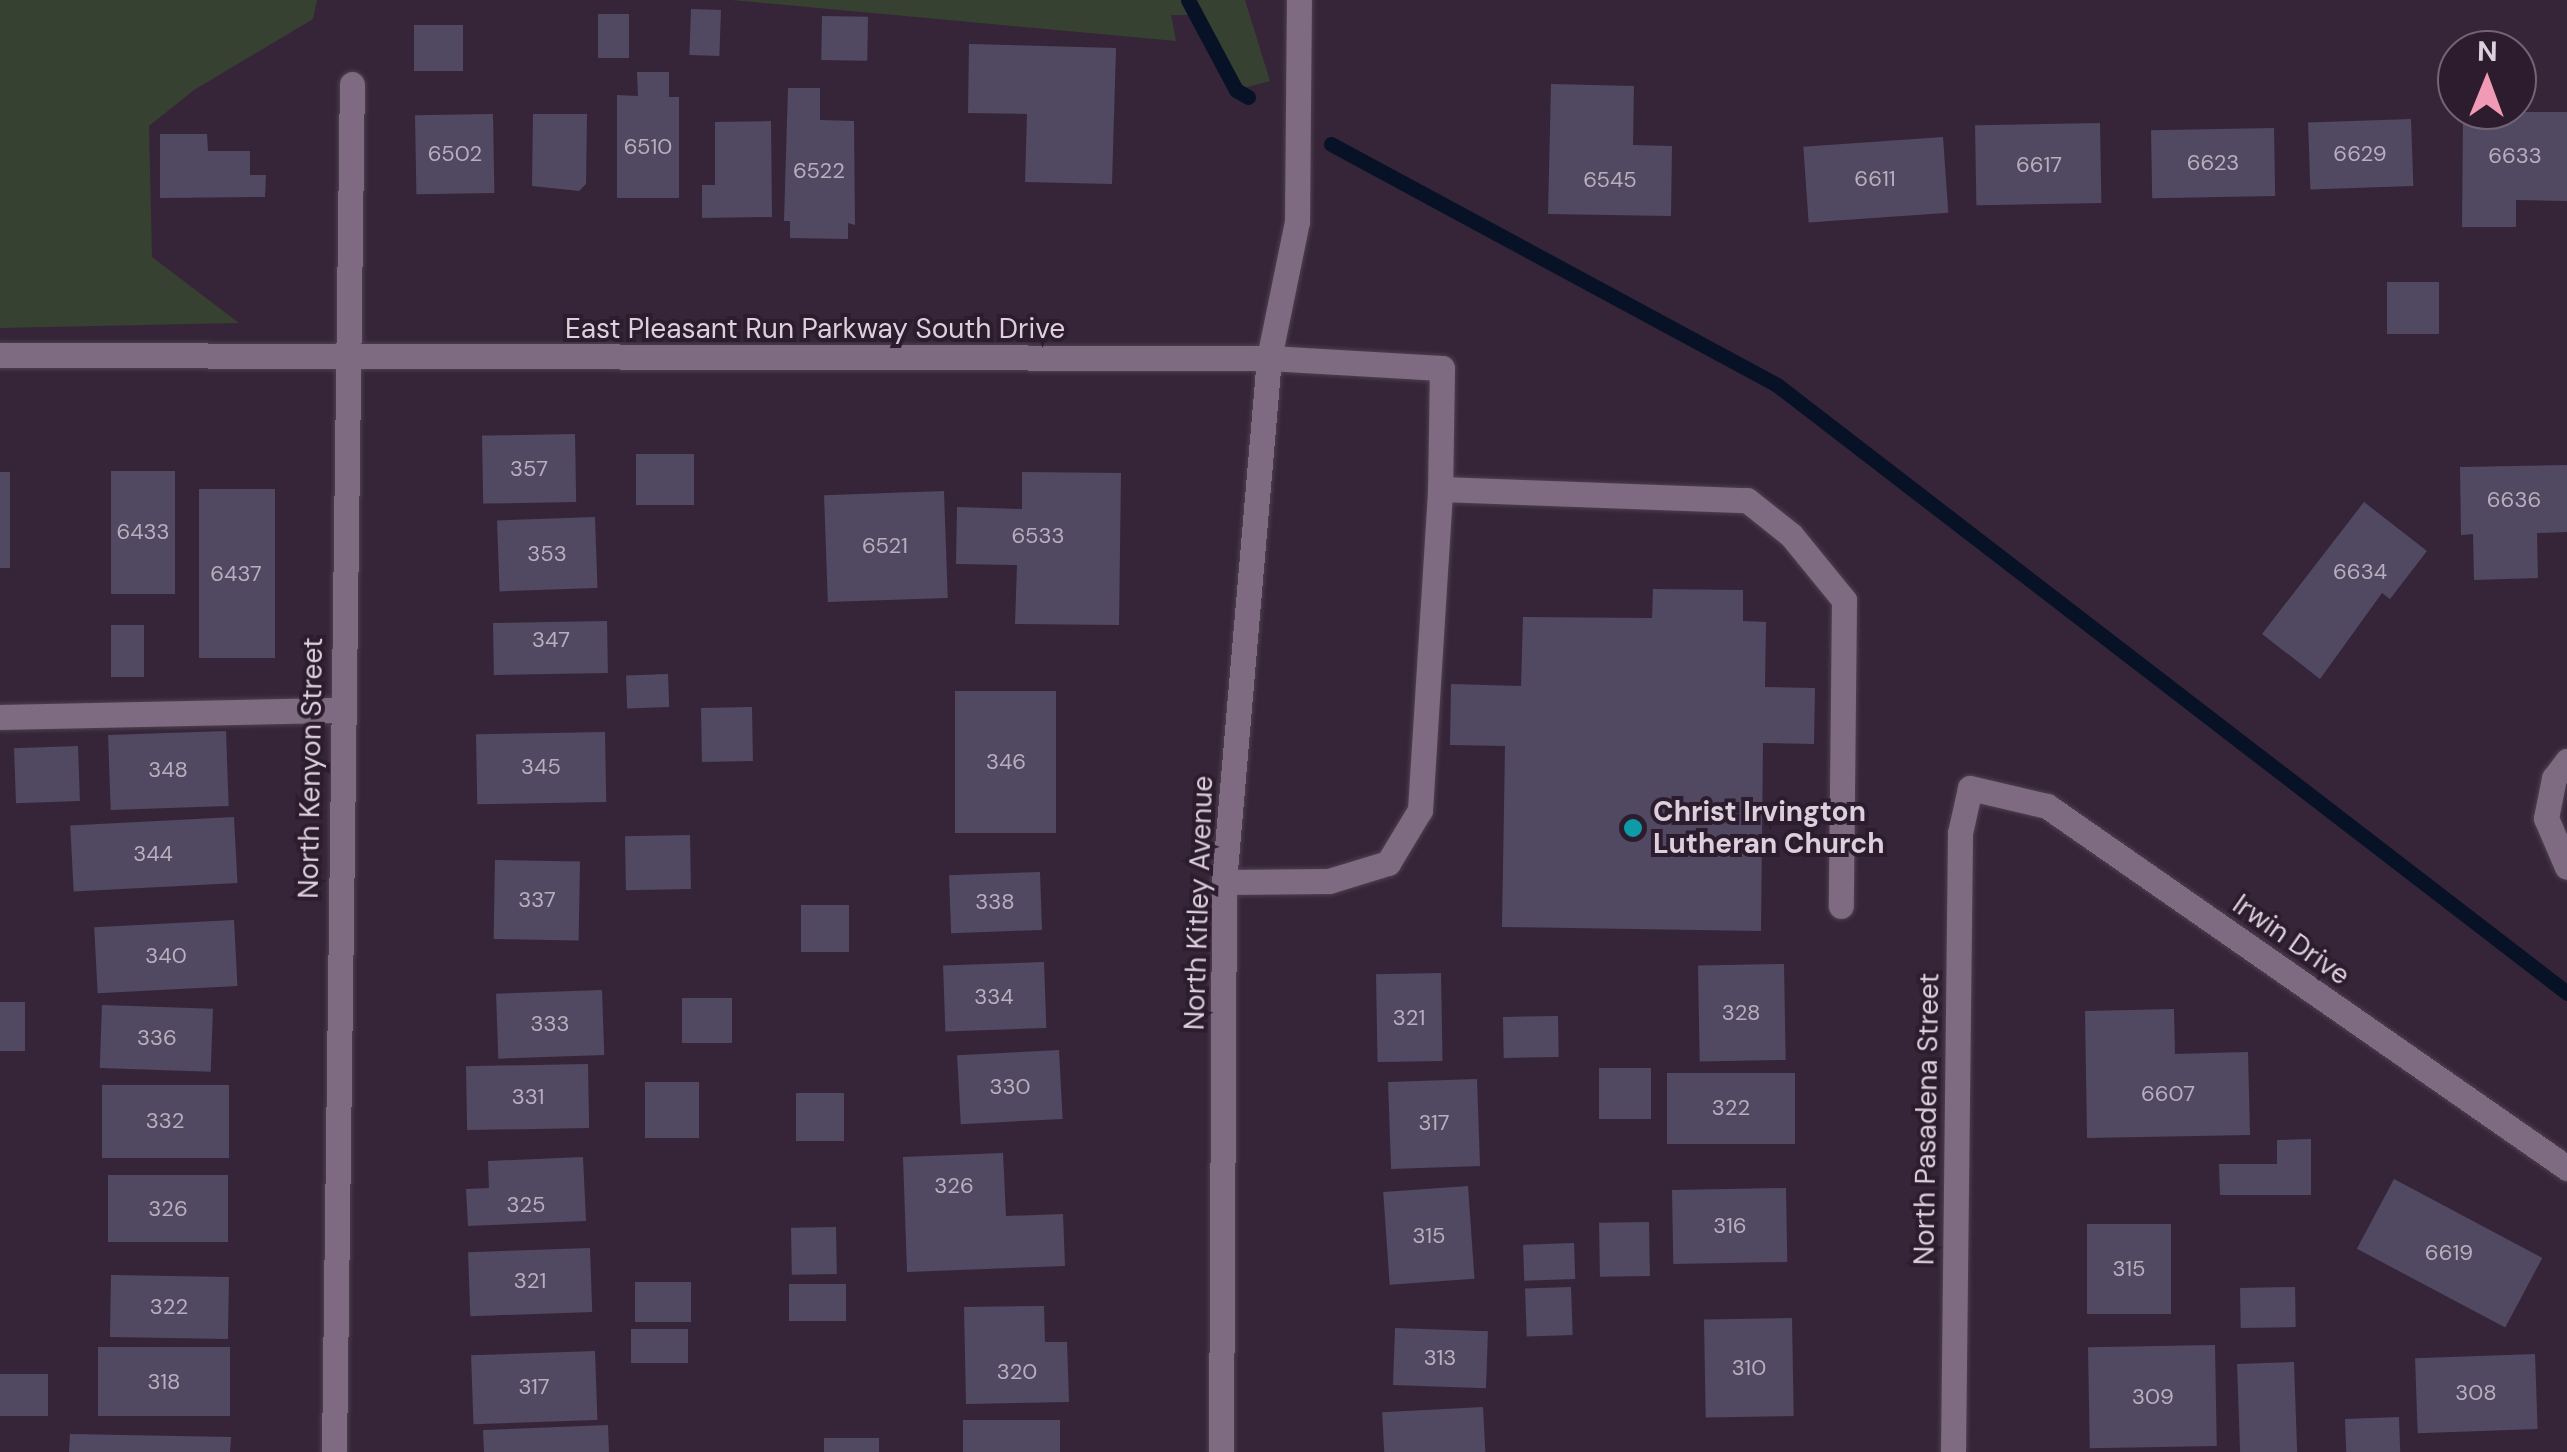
<!DOCTYPE html>
<html>
<head>
<meta charset="utf-8">
<style>
	body { margin:0 }
	#map { position:relative; width:2567px; height:1452px; overflow:hidden; background:#362538; font-family:"DM Sans",sans-serif }
	div>[style] { position:absolute }
	.green>* { inset:0; background:#374131 }
	.stream>* { height:15px; margin:-7.5px; padding:0 7.5px; transform-origin:7.5px; border-radius:7.5px; background:#081226 }
	.building>* { inset:0; background:#504961; transform-origin:0 0 }
	.roads { filter:drop-shadow(0 0 2px #4e4050) drop-shadow(0 0 2px #4e4050) }
	.minor>* { height:25px; margin:-12.5px; padding:0 12.5px; transform-origin:12.5px; border-radius:12.5px; background:#7e6b81 }
	.dots>* { width:28px; height:28px; translate:-50% -50%; box-sizing:border-box; border:5px solid #2c1c2e; border-radius:50% }
	span { translate:-50% -50%; white-space:nowrap; text-align:center; line-height:1.15; -webkit-text-stroke:8px #2c1c2e; paint-order:stroke }
	.number-label { font-size:22px; color:#b8aebd }
	.number-label span { -webkit-text-stroke-width:0 }
	.street-label { font-size:28px; color:#dbd0dc }
	.poi-label { font-size:28px; color:#dbd0dc; font-weight:700 }
	.left { translate:0 -50%; text-align:left }
	.north { position:absolute; left:2437px; top:30px; width:100px; height:100px; box-sizing:border-box; background:#2c1c2e; border:2px solid #726474; border-radius:50%; rotate:1deg; font-size:28px; font-weight:700; line-height:40px; text-align:center; color:#dbd0dc }
	.north::after { content:''; display:block; margin:auto; width:35px; height:45px; background:#f09ab5; clip-path:polygon(50% 0,100% 100%,50% 72%,0 100%) }
</style>
</head>
<body>
<div id="map">
	<div class="green">
		<div style="clip-path:polygon(0 0,317px 0,313px 19px,194px 90px,149px 126px,152px 257px,239px 323px,0 328px)"></div>
		<div style="clip-path:polygon(731px 0,1245px 0,1270px 81px,1236px 90px,1191px 15px,1171px 15px,1176px 41px)"></div>
	</div>
	<div class="stream">
		<div style="left:1188px;top:0;width:102px;rotate:61.9deg"></div>
		<div style="left:1236px;top:90px;width:14px;rotate:30deg"></div>
		<div style="left:1331px;top:144px;width:507px;rotate:28.38deg"></div>
		<div style="left:1777px;top:385px;width:997px;rotate:37.58deg"></div>
	</div>
	<div class="building">
		<div style="left:691px;top:9px;width:30px;height:46px;rotate:2deg"></div>
		<div style="left:598px;top:14px;width:31px;height:44px"></div>
		<div style="left:822px;top:16px;width:46px;height:44px;rotate:1deg"></div>
		<div style="left:414px;top:25px;width:49px;height:46px"></div>
		<div style="clip-path:polygon(969px 44px,1116px 48px,1112px 184px,1025px 182px,1027px 114px,968px 113px)"></div>
		<div style="clip-path:polygon(637px 72px,669px 72px,669px 97px,679px 97px,679px 198px,617px 198px,617px 95px,638px 96px)"></div>
		<div style="clip-path:polygon(1551px 84px,1634px 86px,1633px 145px,1672px 146px,1671px 216px,1548px 214px)"></div>
		<div style="clip-path:polygon(788px 88px,820px 88px,820px 120px,854px 121px,855px 225px,848px 223px,848px 239px,790px 238px,790px 221px,784px 221px)"></div>
		<div style="clip-path:polygon(2463px 112px,2567px 112px,2567px 201px,2516px 200px,2516px 227px,2462px 227px)"></div>
		<div style="left:493px;top:114px;width:79px;height:78px;rotate:89deg"></div>
		<div style="clip-path:polygon(533px 114px,587px 114px,586px 184px,579px 191px,532px 186px)"></div>
		<div style="left:2411px;top:119px;width:67px;height:103px;rotate:88deg"></div>
		<div style="clip-path:polygon(771px 121px,772px 217px,702px 218px,702px 185px,715px 185px,715px 122px)"></div>
		<div style="left:2100px;top:123px;width:80px;height:125px;rotate:89deg"></div>
		<div style="left:2274px;top:128px;width:68px;height:123px;rotate:89deg"></div>
		<div style="clip-path:polygon(160px 134px,207px 134px,208px 151px,250px 151px,250px 175px,266px 175px,265px 197px,160px 198px)"></div>
		<div style="left:1943px;top:137px;width:76px;height:140px;rotate:86deg"></div>
		<div style="left:2387px;top:282px;width:52px;height:52px"></div>
		<div style="left:575px;top:434px;width:68px;height:93px;rotate:89deg"></div>
		<div style="left:636px;top:454px;width:58px;height:51px"></div>
		<div style="clip-path:polygon(2567px 465px,2567px 532px,2537px 533px,2538px 578px,2474px 580px,2473px 534px,2461px 535px,2460px 467px)"></div>
		<div style="left:111px;top:471px;width:64px;height:123px"></div>
		<div style="left:0;top:472px;width:10px;height:96px"></div>
		<div style="clip-path:polygon(1022px 472px,1121px 473px,1119px 625px,1015px 624px,1017px 565px,956px 564px,957px 507px,1022px 509px)"></div>
		<div style="left:199px;top:489px;width:76px;height:169px"></div>
		<div style="left:944px;top:491px;width:107px;height:120px;rotate:88deg"></div>
		<div style="clip-path:polygon(2364px 502px,2427px 551px,2390px 599px,2382px 593px,2320px 679px,2262px 634px)"></div>
		<div style="left:595px;top:517px;width:71px;height:98px;rotate:88deg"></div>
		<div style="clip-path:polygon(1653px 589px,1743px 590px,1743px 621px,1766px 622px,1765px 687px,1815px 688px,1814px 744px,1763px 743px,1761px 931px,1502px 927px,1505px 746px,1450px 745px,1451px 684px,1521px 686px,1523px 617px,1652px 618px)"></div>
		<div style="left:607px;top:621px;width:52px;height:114px;rotate:89deg"></div>
		<div style="left:144px;top:625px;width:52px;height:33px;rotate:90deg"></div>
		<div style="left:668px;top:674px;width:33px;height:42px;rotate:88deg"></div>
		<div style="left:1056px;top:691px;width:142px;height:101px;rotate:90deg"></div>
		<div style="left:752px;top:707px;width:54px;height:51px;rotate:89deg"></div>
		<div style="left:226px;top:731px;width:75px;height:118px;rotate:88deg"></div>
		<div style="left:605px;top:732px;width:70px;height:129px;rotate:89deg"></div>
		<div style="left:78px;top:746px;width:55px;height:64px;rotate:88deg"></div>
		<div style="left:234px;top:817px;width:66px;height:164px;rotate:87deg"></div>
		<div style="left:690px;top:835px;width:54px;height:65px;rotate:89deg"></div>
		<div style="left:495px;top:860px;width:85px;height:79px;rotate:1deg"></div>
		<div style="left:1040px;top:872px;width:58px;height:91px;rotate:88deg"></div>
		<div style="left:801px;top:905px;width:48px;height:47px"></div>
		<div style="left:234px;top:920px;width:66px;height:140px;rotate:87deg"></div>
		<div style="left:1044px;top:962px;width:66px;height:101px;rotate:88deg"></div>
		<div style="left:1784px;top:964px;width:96px;height:86px;rotate:89deg"></div>
		<div style="left:1441px;top:973px;width:88px;height:65px;rotate:89deg"></div>
		<div style="left:602px;top:990px;width:65px;height:106px;rotate:88deg"></div>
		<div style="left:732px;top:998px;width:45px;height:50px;rotate:90deg"></div>
		<div style="left:0;top:1002px;width:25px;height:49px"></div>
		<div style="left:102px;top:1005px;width:111px;height:63px;rotate:2deg"></div>
		<div style="clip-path:polygon(2174px 1009px,2175px 1054px,2248px 1052px,2250px 1135px,2087px 1138px,2085px 1011px)"></div>
		<div style="left:1558px;top:1016px;width:41px;height:55px;rotate:89deg"></div>
		<div style="left:1059px;top:1050px;width:69px;height:102px;rotate:87deg"></div>
		<div style="left:588px;top:1064px;width:64px;height:122px;rotate:89deg"></div>
		<div style="left:1599px;top:1068px;width:52px;height:51px"></div>
		<div style="left:1667px;top:1073px;width:128px;height:71px"></div>
		<div style="left:1477px;top:1079px;width:87px;height:89px;rotate:88deg"></div>
		<div style="left:699px;top:1082px;width:56px;height:54px;rotate:90deg"></div>
		<div style="left:102px;top:1085px;width:127px;height:73px"></div>
		<div style="left:796px;top:1093px;width:48px;height:48px"></div>
		<div style="clip-path:polygon(2311px 1139px,2311px 1195px,2220px 1195px,2219px 1164px,2277px 1164px,2277px 1140px)"></div>
		<div style="clip-path:polygon(1003px 1153px,1006px 1216px,1063px 1214px,1065px 1266px,907px 1272px,903px 1157px)"></div>
		<div style="clip-path:polygon(583px 1157px,586px 1221px,468px 1226px,466px 1189px,489px 1188px,488px 1161px)"></div>
		<div style="left:228px;top:1175px;width:67px;height:120px;rotate:90deg"></div>
		<div style="left:2394px;top:1179px;width:168px;height:79px;rotate:28deg"></div>
		<div style="left:1468px;top:1186px;width:93px;height:85px;rotate:86deg"></div>
		<div style="left:1786px;top:1188px;width:74px;height:114px;rotate:89deg"></div>
		<div style="left:1649px;top:1222px;width:54px;height:50px;rotate:89deg"></div>
		<div style="left:2087px;top:1224px;width:84px;height:90px"></div>
		<div style="left:836px;top:1227px;width:47px;height:45px;rotate:89deg"></div>
		<div style="left:1574px;top:1243px;width:36px;height:51px;rotate:88deg"></div>
		<div style="left:590px;top:1248px;width:64px;height:122px;rotate:88deg"></div>
		<div style="left:111px;top:1275px;width:118px;height:62px;rotate:1deg"></div>
		<div style="left:635px;top:1282px;width:56px;height:40px"></div>
		<div style="left:846px;top:1284px;width:37px;height:57px;rotate:90deg"></div>
		<div style="left:1571px;top:1287px;width:48px;height:46px;rotate:88deg"></div>
		<div style="left:2295px;top:1287px;width:40px;height:55px;rotate:89deg"></div>
		<div style="clip-path:polygon(1044px 1306px,1045px 1342px,1067px 1342px,1069px 1402px,966px 1404px,964px 1307px)"></div>
		<div style="left:1792px;top:1318px;width:98px;height:88px;rotate:89deg"></div>
		<div style="left:1395px;top:1328px;width:93px;height:57px;rotate:2deg"></div>
		<div style="left:688px;top:1329px;width:34px;height:57px;rotate:90deg"></div>
		<div style="left:2215px;top:1345px;width:101px;height:127px;rotate:89deg"></div>
		<div style="left:98px;top:1347px;width:132px;height:69px"></div>
		<div style="left:595px;top:1351px;width:69px;height:124px;rotate:88deg"></div>
		<div style="left:2535px;top:1354px;width:75px;height:120px;rotate:88deg"></div>
		<div style="left:2294px;top:1362px;width:90px;height:57px;rotate:88deg"></div>
		<div style="left:0;top:1374px;width:48px;height:42px"></div>
		<div style="left:1483px;top:1407px;width:45px;height:101px;rotate:87deg"></div>
		<div style="left:2399px;top:1417px;width:35px;height:54px;rotate:88deg"></div>
		<div style="left:1060px;top:1420px;width:32px;height:97px;rotate:90deg"></div>
		<div style="clip-path:polygon(608px 1425px,609px 1452px,484px 1452px,483px 1430px)"></div>
		<div style="clip-path:polygon(70px 1434px,231px 1437px,230px 1452px,69px 1452px)"></div>
		<div style="left:879px;top:1438px;width:14px;height:55px;rotate:90deg"></div>
	</div>
	<div class="roads">
		<div class="minor">
			<div style="left:0;top:355px;width:1269px;rotate:0.14deg"></div>
			<div style="left:1269px;top:358px;width:173px;rotate:3.3deg"></div>
			<div style="left:1442px;top:368px;width:121px;rotate:90.9deg"></div>
			<div style="left:1440px;top:489px;width:307px;rotate:2.1deg"></div>
			<div style="left:1747px;top:500px;width:56px;rotate:38.5deg"></div>
			<div style="left:1791px;top:535px;width:84px;rotate:50.8deg"></div>
			<div style="left:1844px;top:600px;width:306px;rotate:90.6deg"></div>
			<div style="left:0;top:717px;width:342px;rotate:-1.2deg"></div>
			<div style="left:2567px;top:761px;width:21px;rotate:127deg"></div>
			<div style="left:2554px;top:778px;width:41px;rotate:101.3deg"></div>
			<div style="left:2546px;top:818px;width:53px;rotate:66.8deg"></div>
			<div style="left:1224px;top:882px;width:105px;rotate:-0.5deg"></div>
			<div style="left:1329px;top:881px;width:62px;rotate:-17deg"></div>
			<div style="left:1388px;top:863px;width:62px;rotate:-58.9deg"></div>
			<div style="left:1420px;top:810px;width:322px;rotate:-86.4deg"></div>
			<div style="left:334px;top:1452px;width:1368px;rotate:-89.25deg"></div>
			<div style="left:1221px;top:1452px;width:570px;rotate:-89.7deg"></div>
			<div style="left:1224px;top:882px;width:526px;rotate:-85.09deg"></div>
			<div style="left:1269px;top:358px;width:139px;rotate:-78.4deg"></div>
			<div style="left:1297px;top:222px;width:222px;rotate:-89.5deg"></div>
			<div style="left:1953px;top:1452px;width:619px;rotate:-89.35deg"></div>
			<div style="left:1960px;top:833px;width:46px;rotate:-77.5deg"></div>
			<div style="left:1970px;top:788px;width:79px;rotate:13.2deg"></div>
			<div style="left:2047px;top:806px;width:634px;rotate:34.84deg"></div>
		</div>
	</div>
	<div class="dots">
		<div style="left:1633px;top:828px;background:#0f9aa8"></div>
	</div>
	<div class="number-label">
		<span style="left:648px;top:147px">6510</span>
		<span style="left:455px;top:154px">6502</span>
		<span style="left:2360px;top:154px">6629</span>
		<span style="left:2515px;top:156px">6633</span>
		<span style="left:2213px;top:163px">6623</span>
		<span style="left:2039px;top:165px">6617</span>
		<span style="left:819px;top:171px">6522</span>
		<span style="left:1875px;top:179px">6611</span>
		<span style="left:1610px;top:180px">6545</span>
		<span style="left:529px;top:469px">357</span>
		<span style="left:2514px;top:500px">6636</span>
		<span style="left:143px;top:532px">6433</span>
		<span style="left:1038px;top:536px">6533</span>
		<span style="left:885px;top:546px">6521</span>
		<span style="left:547px;top:554px">353</span>
		<span style="left:2360px;top:572px">6634</span>
		<span style="left:236px;top:574px">6437</span>
		<span style="left:551px;top:640px">347</span>
		<span style="left:1006px;top:762px">346</span>
		<span style="left:541px;top:767px">345</span>
		<span style="left:168px;top:770px">348</span>
		<span style="left:153px;top:854px">344</span>
		<span style="left:537px;top:900px">337</span>
		<span style="left:995px;top:902px">338</span>
		<span style="left:166px;top:956px">340</span>
		<span style="left:994px;top:997px">334</span>
		<span style="left:1741px;top:1013px">328</span>
		<span style="left:1409px;top:1018px">321</span>
		<span style="left:550px;top:1024px">333</span>
		<span style="left:157px;top:1038px">336</span>
		<span style="left:1010px;top:1087px">330</span>
		<span style="left:2168px;top:1094px">6607</span>
		<span style="left:528px;top:1097px">331</span>
		<span style="left:1731px;top:1108px">322</span>
		<span style="left:165px;top:1121px">332</span>
		<span style="left:1434px;top:1123px">317</span>
		<span style="left:954px;top:1186px">326</span>
		<span style="left:526px;top:1205px">325</span>
		<span style="left:168px;top:1209px">326</span>
		<span style="left:1730px;top:1226px">316</span>
		<span style="left:1429px;top:1236px">315</span>
		<span style="left:2449px;top:1253px">6619</span>
		<span style="left:2129px;top:1269px">315</span>
		<span style="left:530px;top:1281px">321</span>
		<span style="left:169px;top:1307px">322</span>
		<span style="left:1440px;top:1358px">313</span>
		<span style="left:1749px;top:1368px">310</span>
		<span style="left:1017px;top:1372px">320</span>
		<span style="left:164px;top:1382px">318</span>
		<span style="left:534px;top:1387px">317</span>
		<span style="left:2476px;top:1393px">308</span>
		<span style="left:2153px;top:1397px">309</span>
	</div>
	<div class="street-label">
		<span style="left:815px;top:329px">East Pleasant Run Parkway South Drive</span>
		<span style="left:311px;top:768px;rotate:-89deg">North Kenyon Street</span>
		<span style="left:1199px;top:903px;rotate:-88deg">North Kitley Avenue</span>
		<span style="left:2291px;top:940px;rotate:35deg">Irwin Drive</span>
		<span style="left:1927px;top:1119px;rotate:-89deg">North Pasadena Street</span>
	</div>
	<div class="poi-label">
		<span class="left" style="left:1653px;top:828px">Christ Irvington<br>Lutheran Church</span>
	</div>
	<div class="north">N</div>
</div>
</body>
</html>
